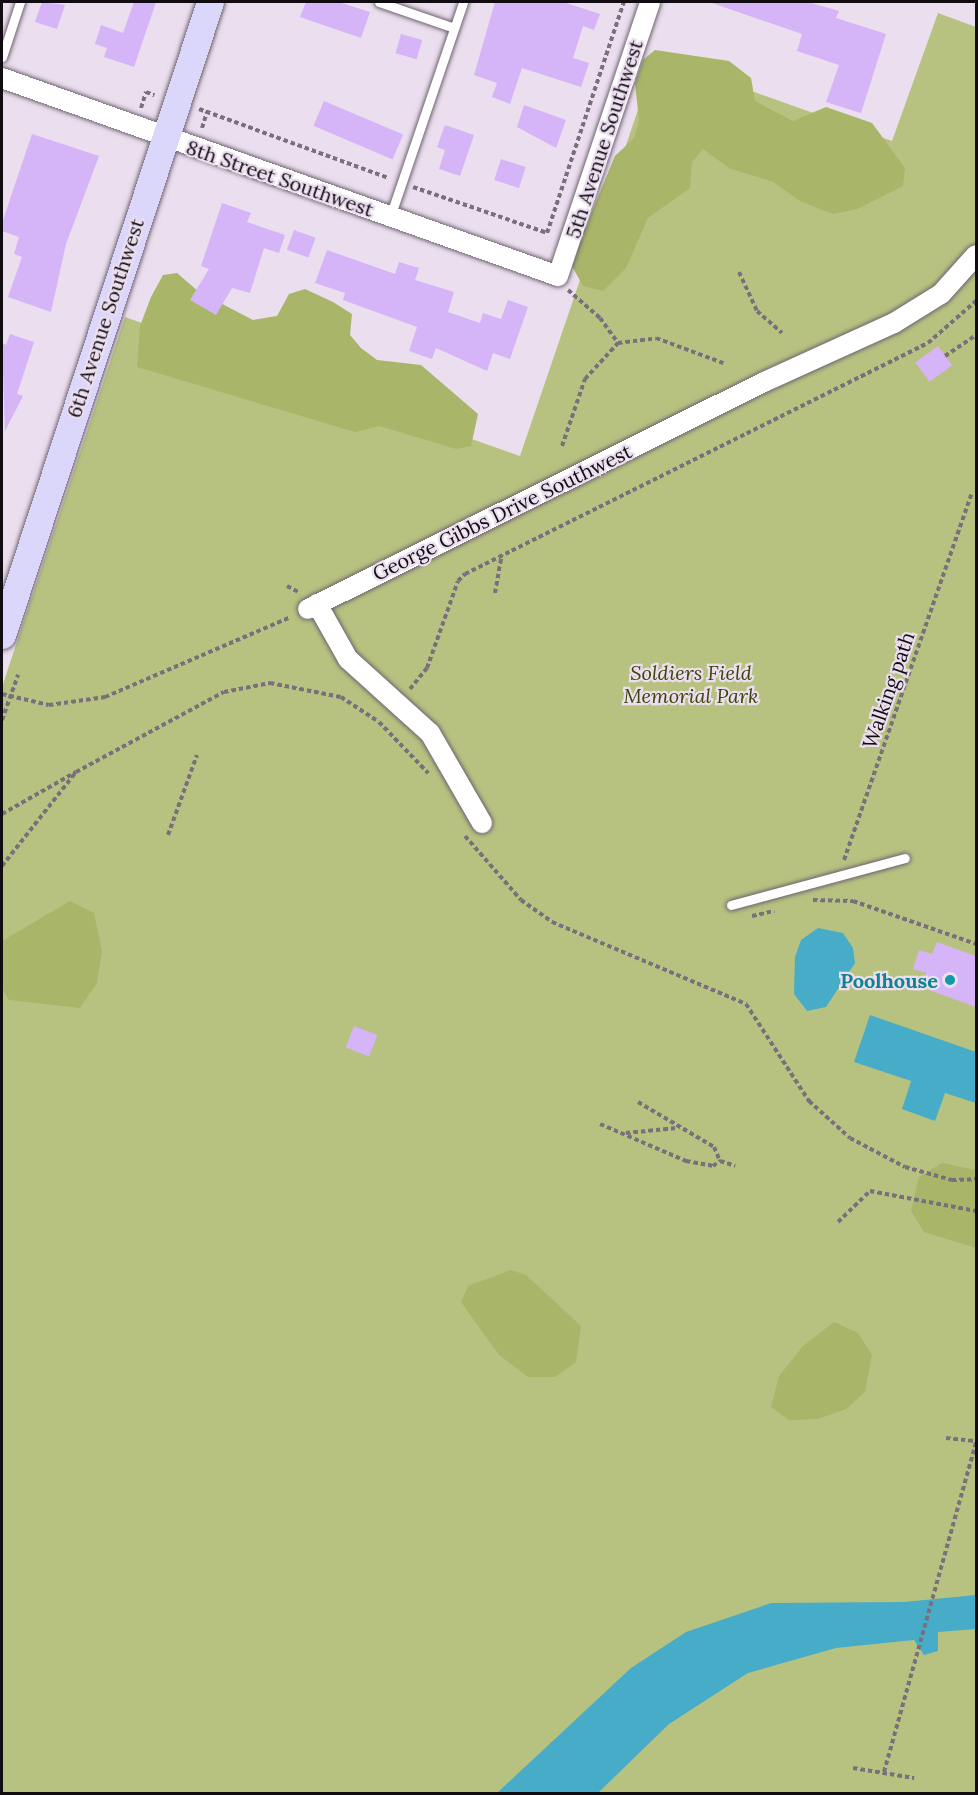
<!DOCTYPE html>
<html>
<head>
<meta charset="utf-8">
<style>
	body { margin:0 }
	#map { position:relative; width:978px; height:1795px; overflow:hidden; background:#ebdeee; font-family:Lora,serif }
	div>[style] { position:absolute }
	.green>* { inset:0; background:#b8c280 }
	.forest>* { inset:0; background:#a9b569 }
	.water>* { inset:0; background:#47acc7 }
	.building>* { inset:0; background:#d5b4f8; transform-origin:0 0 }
	.path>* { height:4px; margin-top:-2px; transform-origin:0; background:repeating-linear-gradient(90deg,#79707b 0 4.5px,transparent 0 7.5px) }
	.roads { filter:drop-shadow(0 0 2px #6e6371) drop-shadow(0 0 2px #6e6371) }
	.lane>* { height:9px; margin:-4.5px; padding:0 4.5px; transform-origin:4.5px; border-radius:4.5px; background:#fff }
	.street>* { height:20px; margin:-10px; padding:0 10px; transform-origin:10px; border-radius:10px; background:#fff }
	.secondary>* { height:27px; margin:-13.5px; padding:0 13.5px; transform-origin:13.5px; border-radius:13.5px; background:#dad7fa }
	.dots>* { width:16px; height:16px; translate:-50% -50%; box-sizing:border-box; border:3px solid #ebdeee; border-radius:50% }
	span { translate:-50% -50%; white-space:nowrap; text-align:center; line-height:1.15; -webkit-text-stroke:4.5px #ebdeee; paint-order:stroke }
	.street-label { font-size:20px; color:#110c12 }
	.park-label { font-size:20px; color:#3d4307; font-style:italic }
	.culture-label { font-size:20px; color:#0d838f; font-weight:700 }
	.right { translate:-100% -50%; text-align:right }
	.frame { position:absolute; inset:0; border:3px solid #110c12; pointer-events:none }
</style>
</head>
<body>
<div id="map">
	<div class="green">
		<div style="clip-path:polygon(938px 13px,976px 27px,976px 1793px,2px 1794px,2px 687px,125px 317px,520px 456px,656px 57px,892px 141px)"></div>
	</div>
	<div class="forest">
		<div style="clip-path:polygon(655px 50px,729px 61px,751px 78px,755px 101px,793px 121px,826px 107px,872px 123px,905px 168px,903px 186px,857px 209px,833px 214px,800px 201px,773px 182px,729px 168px,703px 149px,692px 162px,690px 188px,648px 218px,626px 268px,603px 291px,583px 286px,572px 266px,578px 245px,615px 156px,634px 138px,639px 121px,635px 83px,643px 60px)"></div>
		<div style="clip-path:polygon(177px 273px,199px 292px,253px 320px,277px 316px,289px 294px,305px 289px,333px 302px,352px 314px,350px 335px,361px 348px,377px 360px,421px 365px,478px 414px,471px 446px,456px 449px,379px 426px,355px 432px,137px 367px,140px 326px,151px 297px,163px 275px)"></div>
		<div style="clip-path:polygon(70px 901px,94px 913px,102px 951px,97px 983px,80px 1008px,9px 1000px,2px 989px,2px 941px)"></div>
		<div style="clip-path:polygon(942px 1163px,976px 1170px,976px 1248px,924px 1232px,911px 1211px,919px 1177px)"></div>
		<div style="clip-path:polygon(511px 1270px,526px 1275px,581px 1326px,576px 1362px,555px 1377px,528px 1377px,499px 1355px,461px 1302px,468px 1286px)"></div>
		<div style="clip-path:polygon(834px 1322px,858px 1333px,872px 1355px,865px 1392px,846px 1409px,818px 1419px,789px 1420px,771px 1407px,779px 1376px,803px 1346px)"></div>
	</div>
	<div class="water">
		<div style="clip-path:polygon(818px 928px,843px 933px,853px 948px,855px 963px,826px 1007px,807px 1011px,794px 994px,795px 957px,801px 940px)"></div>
		<div style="clip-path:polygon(870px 1015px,976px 1052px,976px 1103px,945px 1093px,935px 1121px,902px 1109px,911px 1081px,854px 1062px)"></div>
		<div style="clip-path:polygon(976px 1595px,976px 1629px,938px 1632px,938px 1651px,924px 1655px,914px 1640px,836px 1648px,748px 1673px,669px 1724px,598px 1793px,497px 1793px,631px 1668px,686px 1632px,771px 1603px,904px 1602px)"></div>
	</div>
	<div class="building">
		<div style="clip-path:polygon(42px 2px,65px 5px,57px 29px,35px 22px)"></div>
		<div style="clip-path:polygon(134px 2px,156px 2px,134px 67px,104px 57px,107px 48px,95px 44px,101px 25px,123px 33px)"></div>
		<div style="clip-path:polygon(306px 2px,338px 2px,370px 12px,361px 38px,300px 17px)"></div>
		<div style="clip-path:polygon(495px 2px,563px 2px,600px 14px,594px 30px,583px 26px,573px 58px,589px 63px,581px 87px,522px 68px,510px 104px,492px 97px,497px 83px,474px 75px)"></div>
		<div style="clip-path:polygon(709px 2px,808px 2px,839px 11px,836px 18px,886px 34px,861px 113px,826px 102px,839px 65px,797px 51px,802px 34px)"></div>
		<div style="left:401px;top:34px;width:22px;height:20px;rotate:16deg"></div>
		<div style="left:324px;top:101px;width:86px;height:27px;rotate:23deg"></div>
		<div style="clip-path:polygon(524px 105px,566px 120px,556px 148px,517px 127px)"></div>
		<div style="clip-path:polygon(445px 125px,474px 135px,460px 176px,439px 169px,445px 150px,437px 147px)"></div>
		<div style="clip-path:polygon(32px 134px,99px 156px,66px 244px,51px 312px,8px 297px,22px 257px,14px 254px,19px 237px,2px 231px,2px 223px)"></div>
		<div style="left:501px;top:159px;width:26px;height:22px;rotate:18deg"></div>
		<div style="clip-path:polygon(222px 203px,251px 213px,247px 222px,285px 235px,279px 253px,264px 248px,250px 293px,232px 288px,216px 315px,190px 300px,209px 269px,201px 266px)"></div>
		<div style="left:294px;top:230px;width:23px;height:21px;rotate:20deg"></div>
		<div style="clip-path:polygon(327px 250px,395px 274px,399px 262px,419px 268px,415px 280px,454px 292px,448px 312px,480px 323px,483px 313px,501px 319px,508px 300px,528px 307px,510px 359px,493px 353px,487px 371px,436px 348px,432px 359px,409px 351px,417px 327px,343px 300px,345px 293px,315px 283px)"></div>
		<div style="clip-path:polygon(10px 334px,34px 342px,17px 394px,23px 396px,5px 431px,2px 343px,6px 345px)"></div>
		<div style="left:938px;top:346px;width:24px;height:28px;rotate:54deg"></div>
		<div style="clip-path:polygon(937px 942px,976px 956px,976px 1007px,921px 987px,926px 973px,913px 969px,919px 950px,932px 954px)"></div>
		<div style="left:354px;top:1026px;width:25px;height:23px;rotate:21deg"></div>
	</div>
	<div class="path">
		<div style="left:141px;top:108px;width:17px;rotate:-73deg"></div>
		<div style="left:146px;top:92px;width:9px;rotate:21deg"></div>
		<div style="left:199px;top:109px;width:202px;rotate:20deg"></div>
		<div style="left:202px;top:128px;width:17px;rotate:-73deg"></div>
		<div style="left:413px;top:187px;width:142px;rotate:18.9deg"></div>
		<div style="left:547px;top:233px;width:243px;rotate:-71.6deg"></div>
		<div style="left:739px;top:272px;width:43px;rotate:65.2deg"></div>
		<div style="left:757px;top:311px;width:33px;rotate:41deg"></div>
		<div style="left:568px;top:290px;width:43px;rotate:41.2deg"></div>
		<div style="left:600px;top:318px;width:31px;rotate:54deg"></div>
		<div style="left:945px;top:356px;width:37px;rotate:-34deg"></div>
		<div style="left:562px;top:446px;width:71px;rotate:-71.1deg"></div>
		<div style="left:585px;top:379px;width:49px;rotate:-47.5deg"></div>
		<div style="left:618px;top:343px;width:38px;rotate:-7deg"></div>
		<div style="left:656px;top:338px;width:72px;rotate:20.5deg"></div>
		<div style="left:287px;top:586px;width:15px;rotate:28deg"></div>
		<div style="left:495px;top:593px;width:39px;rotate:-80deg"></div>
		<div style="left:410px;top:689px;width:27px;rotate:-51deg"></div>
		<div style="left:427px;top:668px;width:92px;rotate:-70.4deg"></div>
		<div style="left:458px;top:581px;width:10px;rotate:-45deg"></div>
		<div style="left:465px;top:574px;width:517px;rotate:-26.52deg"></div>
		<div style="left:928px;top:343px;width:64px;rotate:-41.2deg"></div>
		<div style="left:2px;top:694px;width:48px;rotate:13.2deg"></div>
		<div style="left:49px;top:705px;width:57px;rotate:-8.1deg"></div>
		<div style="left:105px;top:697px;width:202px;rotate:-23.3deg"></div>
		<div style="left:2px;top:720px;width:48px;rotate:-70.4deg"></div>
		<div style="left:2px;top:814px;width:85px;rotate:-29.6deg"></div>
		<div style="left:168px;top:835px;width:85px;rotate:-70.1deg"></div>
		<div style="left:465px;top:836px;width:85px;rotate:48.8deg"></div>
		<div style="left:521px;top:900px;width:38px;rotate:35deg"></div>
		<div style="left:552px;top:922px;width:211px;rotate:22.9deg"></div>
		<div style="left:746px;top:1004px;width:116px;rotate:57deg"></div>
		<div style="left:809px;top:1101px;width:55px;rotate:42.1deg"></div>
		<div style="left:850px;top:1138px;width:62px;rotate:27.8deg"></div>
		<div style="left:905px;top:1167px;width:49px;rotate:15.5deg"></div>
		<div style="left:952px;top:1180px;width:24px;rotate:-2deg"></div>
		<div style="left:844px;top:860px;width:389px;rotate:-70.8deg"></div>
		<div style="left:2px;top:866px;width:120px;rotate:-51.8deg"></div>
		<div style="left:76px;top:772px;width:168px;rotate:-28.4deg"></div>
		<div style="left:224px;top:692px;width:47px;rotate:-11.1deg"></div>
		<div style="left:270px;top:683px;width:72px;rotate:11.2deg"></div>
		<div style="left:341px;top:697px;width:45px;rotate:33.3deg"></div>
		<div style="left:379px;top:722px;width:71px;rotate:46.1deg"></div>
		<div style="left:813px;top:900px;width:40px;rotate:1.4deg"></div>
		<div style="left:853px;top:901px;width:130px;rotate:19.3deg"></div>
		<div style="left:752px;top:916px;width:23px;rotate:-13deg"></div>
		<div style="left:638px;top:1102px;width:88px;rotate:30.6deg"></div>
		<div style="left:714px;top:1147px;width:15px;rotate:67deg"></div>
		<div style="left:600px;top:1124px;width:94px;rotate:23.3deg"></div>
		<div style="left:686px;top:1161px;width:27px;rotate:10deg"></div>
		<div style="left:713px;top:1166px;width:9px;rotate:-36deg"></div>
		<div style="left:626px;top:1133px;width:51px;rotate:-5.6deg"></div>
		<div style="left:720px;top:1161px;width:16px;rotate:18deg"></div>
		<div style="left:838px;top:1222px;width:45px;rotate:-44.1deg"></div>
		<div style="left:870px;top:1191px;width:108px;rotate:10.7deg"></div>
		<div style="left:946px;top:1438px;width:30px;rotate:6deg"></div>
		<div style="left:853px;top:1768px;width:62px;rotate:9.3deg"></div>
		<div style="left:884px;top:1772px;width:342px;rotate:-74.4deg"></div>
	</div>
	<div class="roads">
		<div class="lane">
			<div style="left:379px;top:2px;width:79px;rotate:19.1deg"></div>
			<div style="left:2px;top:57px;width:58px;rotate:-71.9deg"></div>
			<div style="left:390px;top:217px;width:227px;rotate:-71.2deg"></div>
			<div style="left:731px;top:905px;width:180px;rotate:-15.1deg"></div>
		</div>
		<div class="street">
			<div style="left:2px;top:78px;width:590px;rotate:19.6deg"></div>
			<div style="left:558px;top:276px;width:289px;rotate:-71.4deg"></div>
			<div style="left:317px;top:604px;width:63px;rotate:60.6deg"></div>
			<div style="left:348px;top:659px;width:110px;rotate:42.1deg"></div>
			<div style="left:430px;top:733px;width:104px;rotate:60deg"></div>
			<div style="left:308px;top:609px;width:509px;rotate:-26.46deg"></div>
			<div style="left:764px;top:382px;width:143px;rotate:-24.4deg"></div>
			<div style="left:894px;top:323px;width:55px;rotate:-31.7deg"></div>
			<div style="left:941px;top:294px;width:52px;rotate:-48.1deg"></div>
		</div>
		<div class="secondary">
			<div style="left:2px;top:635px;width:666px;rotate:-71.81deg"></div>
		</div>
	</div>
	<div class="dots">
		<div style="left:950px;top:980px;background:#0f9aa8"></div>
	</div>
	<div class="street-label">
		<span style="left:604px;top:139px;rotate:-72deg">5th Avenue Southwest</span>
		<span style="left:280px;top:178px;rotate:19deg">8th Street Southwest</span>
		<span style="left:105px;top:318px;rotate:-72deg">6th Avenue Southwest</span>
		<span style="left:502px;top:512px;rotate:-26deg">George Gibbs Drive Southwest</span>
		<span style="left:888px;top:690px;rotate:-71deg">Walking path</span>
	</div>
	<div class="park-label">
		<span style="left:691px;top:684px">Soldiers Field<br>Memorial Park</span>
	</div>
	<div class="culture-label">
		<span class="right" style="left:938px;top:980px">Poolhouse</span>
	</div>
	<div class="frame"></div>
</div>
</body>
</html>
